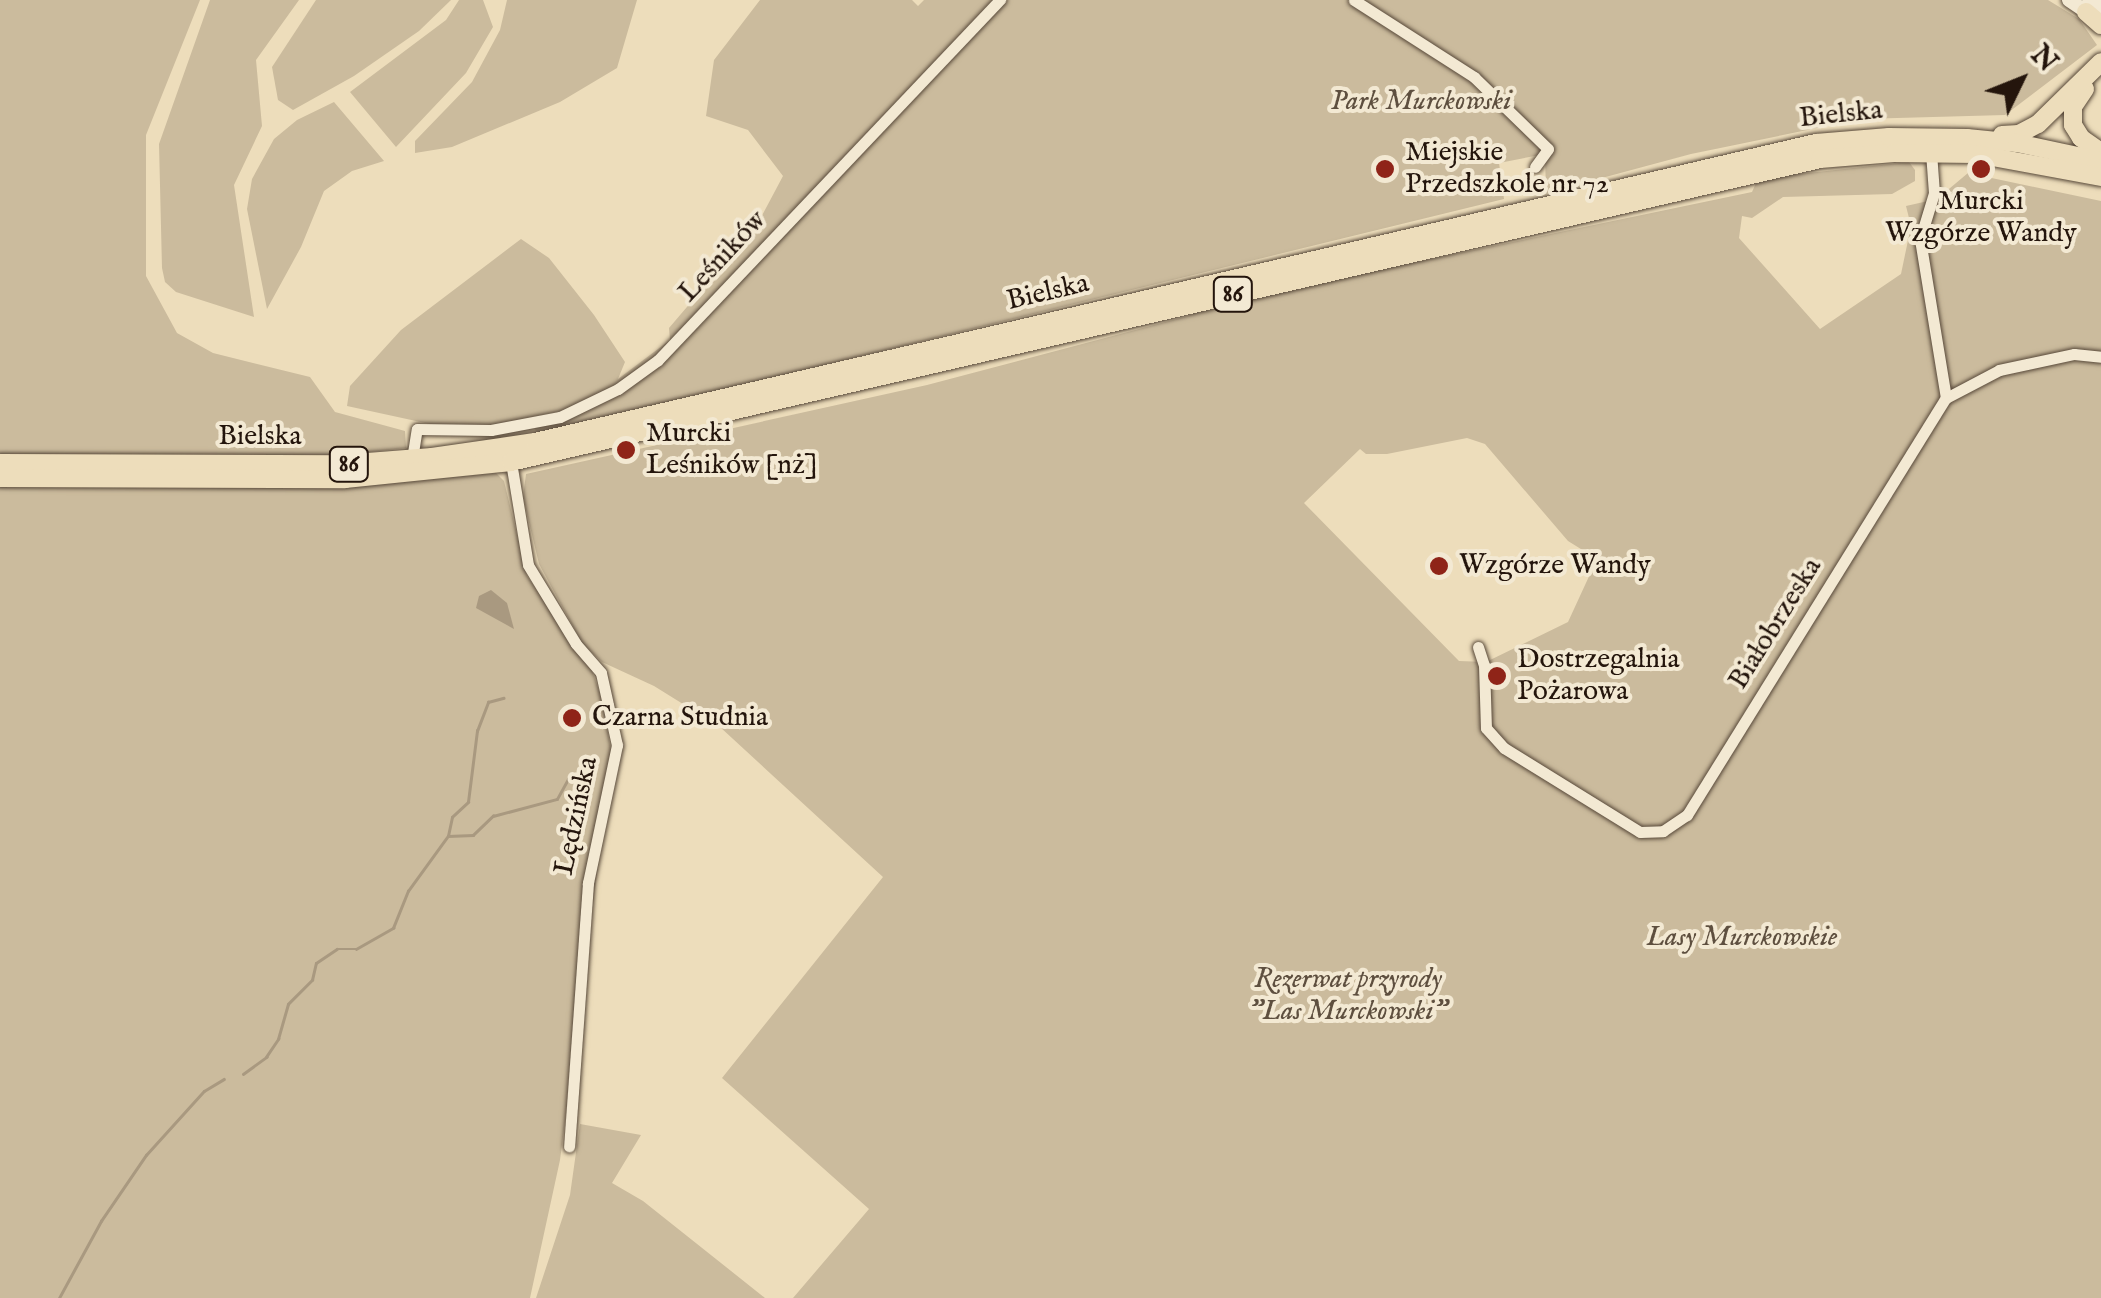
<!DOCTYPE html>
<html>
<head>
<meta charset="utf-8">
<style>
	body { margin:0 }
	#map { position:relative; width:2101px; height:1298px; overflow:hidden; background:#edddbb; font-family:"IM FELL English",serif }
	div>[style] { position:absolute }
	.green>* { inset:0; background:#cbbb9d }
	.water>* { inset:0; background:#a99980 }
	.stream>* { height:2.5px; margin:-1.25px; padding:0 1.25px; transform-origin:1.25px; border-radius:1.25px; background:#a99980 }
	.roads { filter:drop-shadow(0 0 2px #564738) drop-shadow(0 0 2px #564738) }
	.minor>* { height:11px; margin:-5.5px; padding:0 5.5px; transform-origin:5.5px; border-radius:5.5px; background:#f3e9d3 }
	.tertiary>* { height:14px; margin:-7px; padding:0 7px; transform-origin:7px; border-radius:7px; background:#f3e9d3 }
	.primary>* { height:18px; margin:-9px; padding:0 9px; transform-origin:9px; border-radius:9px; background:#edddbb }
	.dots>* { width:28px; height:28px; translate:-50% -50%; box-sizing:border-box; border:5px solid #f3e9d3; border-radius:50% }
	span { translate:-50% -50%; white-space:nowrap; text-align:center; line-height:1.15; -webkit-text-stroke:8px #f3e9d3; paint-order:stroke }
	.shield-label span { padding:2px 8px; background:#f3e9d3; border:2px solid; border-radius:8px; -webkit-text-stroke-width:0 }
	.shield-label { font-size:25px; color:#24150c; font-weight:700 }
	.park-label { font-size:28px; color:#5e4f3f; font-style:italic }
	.street-label { font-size:28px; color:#24150c }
	.poi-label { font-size:28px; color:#24150c }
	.left { translate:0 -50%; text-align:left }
	.north { position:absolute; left:1971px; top:30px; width:100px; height:100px; -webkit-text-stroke:8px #f3e9d3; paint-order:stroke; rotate:47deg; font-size:28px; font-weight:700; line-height:40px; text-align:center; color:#24150c }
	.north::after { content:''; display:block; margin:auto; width:35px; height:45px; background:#24150c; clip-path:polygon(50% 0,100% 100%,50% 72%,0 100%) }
</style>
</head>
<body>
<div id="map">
	<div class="green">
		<div style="clip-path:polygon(0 0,200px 0,146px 135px,146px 276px,177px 333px,213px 353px,310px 377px,335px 412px,405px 431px,406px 448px,342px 455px,0 454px)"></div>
		<div style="clip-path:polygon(210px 0,299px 0,256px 60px,262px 126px,234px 185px,254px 317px,176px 292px,165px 282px,162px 268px,159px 144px)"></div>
		<div style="clip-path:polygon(316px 0,451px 0,419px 31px,354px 76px,293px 110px,278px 100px,272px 67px)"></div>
		<div style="clip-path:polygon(459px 0,483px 0,493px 27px,466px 73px,396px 147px,350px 92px,446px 20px)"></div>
		<div style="clip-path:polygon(507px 0,637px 0,617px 68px,560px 102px,452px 147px,415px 153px,415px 141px,472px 82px,500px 30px)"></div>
		<div style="clip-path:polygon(760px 0,912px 0,918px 6px,924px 0,2048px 0,2079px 19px,2097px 45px,2005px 115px,1861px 119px,1691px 154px,1546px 193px,1545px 154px,1499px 163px,1504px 199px,571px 427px,536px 433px,535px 427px,570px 409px,494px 425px,439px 426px,347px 406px,350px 386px,401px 330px,521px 239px,549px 258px,594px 315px,625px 362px,618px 379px,670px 340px,669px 328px,757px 225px,783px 176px,748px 130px,706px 116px,714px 60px)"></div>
		<div style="clip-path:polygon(334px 102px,384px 161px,352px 171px,324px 191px,301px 247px,267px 309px,247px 209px,252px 179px,274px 139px,297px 120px)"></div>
		<div style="clip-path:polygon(evenodd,1909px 162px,1915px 170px,1915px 181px,1892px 194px,1783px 197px,1752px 218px,1742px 216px,1739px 238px,1820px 329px,1901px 274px,1911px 226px,1906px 206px,1937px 199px,1968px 173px,2101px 201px,2101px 1298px,793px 1298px,869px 1209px,722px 1078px,883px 877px,720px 727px,654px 686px,602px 662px,582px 643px,539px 564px,523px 497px,526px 474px,927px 385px,1188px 316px,1215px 304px,1752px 192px,1756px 183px,1772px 177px,1909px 162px,1467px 438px,1485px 444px,1568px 541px,1597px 559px,1568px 622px,1486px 662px,1459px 661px,1304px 503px,1360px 449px,1366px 454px,1387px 454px,1467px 438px)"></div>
		<div style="clip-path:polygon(496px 473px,504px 481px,527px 576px,591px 668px,603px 702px,612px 758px,560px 1160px,530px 1298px,0 1298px,0 486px,333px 488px)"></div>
		<div style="clip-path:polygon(580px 1124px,641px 1135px,612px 1183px,643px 1201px,765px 1298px,536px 1298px,570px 1195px)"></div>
	</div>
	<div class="water">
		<div style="clip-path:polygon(491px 590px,507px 603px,514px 629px,476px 608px,479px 596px)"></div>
	</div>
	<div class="stream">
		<div style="left:448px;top:836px;width:25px;rotate:-2deg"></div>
		<div style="left:473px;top:835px;width:28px;rotate:-44deg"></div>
		<div style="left:493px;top:816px;width:66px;rotate:-14.9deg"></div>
		<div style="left:557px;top:799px;width:29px;rotate:-61deg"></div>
		<div style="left:243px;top:1074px;width:29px;rotate:-36deg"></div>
		<div style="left:266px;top:1057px;width:22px;rotate:-56deg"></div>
		<div style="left:278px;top:1039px;width:36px;rotate:-74deg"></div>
		<div style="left:288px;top:1004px;width:34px;rotate:-45deg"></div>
		<div style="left:312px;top:980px;width:17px;rotate:-77deg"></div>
		<div style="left:316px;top:963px;width:25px;rotate:-34deg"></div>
		<div style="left:337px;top:949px;width:19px"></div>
		<div style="left:356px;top:949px;width:43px;rotate:-29.6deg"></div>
		<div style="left:393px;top:928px;width:40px;rotate:-68deg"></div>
		<div style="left:408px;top:891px;width:68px;rotate:-54deg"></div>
		<div style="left:448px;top:836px;width:19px;rotate:-78deg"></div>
		<div style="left:452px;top:817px;width:22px;rotate:-43deg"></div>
		<div style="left:468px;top:802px;width:72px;rotate:-82.8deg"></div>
		<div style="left:477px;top:731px;width:31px;rotate:-69deg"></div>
		<div style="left:488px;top:702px;width:16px;rotate:-15deg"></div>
		<div style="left:59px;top:1298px;width:88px;rotate:-61.4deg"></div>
		<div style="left:101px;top:1221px;width:80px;rotate:-55.7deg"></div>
		<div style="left:146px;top:1155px;width:86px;rotate:-47.8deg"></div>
		<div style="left:204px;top:1091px;width:23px;rotate:-31deg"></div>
	</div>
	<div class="roads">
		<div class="minor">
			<div style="left:1354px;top:0;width:143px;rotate:32.7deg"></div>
			<div style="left:1474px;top:77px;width:103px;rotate:44.2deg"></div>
			<div style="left:1548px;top:149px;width:22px;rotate:126deg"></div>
			<div style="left:1946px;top:398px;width:60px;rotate:-27.8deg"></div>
			<div style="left:1999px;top:370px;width:77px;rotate:-12deg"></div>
			<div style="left:2074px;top:354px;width:27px;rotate:6deg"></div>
			<div style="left:412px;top:459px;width:30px;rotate:-81deg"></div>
			<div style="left:417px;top:429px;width:74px;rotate:0.8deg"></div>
			<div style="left:491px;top:430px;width:70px;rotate:-10.7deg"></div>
			<div style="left:560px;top:417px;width:64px;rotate:-25.8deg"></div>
			<div style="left:618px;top:389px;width:49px;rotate:-35.9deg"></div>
			<div style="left:658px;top:360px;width:497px;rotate:-46.5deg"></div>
			<div style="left:511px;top:462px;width:104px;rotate:80.6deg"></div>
			<div style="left:528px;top:565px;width:92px;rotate:58.7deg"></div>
			<div style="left:576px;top:644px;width:38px;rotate:49deg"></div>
			<div style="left:601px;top:673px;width:74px;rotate:77.5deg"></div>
			<div style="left:617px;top:745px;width:141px;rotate:101.9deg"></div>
			<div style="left:588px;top:883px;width:264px;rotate:94.1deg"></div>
			<div style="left:1478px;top:647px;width:19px;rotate:72deg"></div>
			<div style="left:1484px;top:665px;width:63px;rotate:88.2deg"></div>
			<div style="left:1486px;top:728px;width:27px;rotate:48deg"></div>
			<div style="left:1504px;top:748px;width:160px;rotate:31.7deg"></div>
			<div style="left:1640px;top:832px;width:23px;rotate:-2deg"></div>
			<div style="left:1663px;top:831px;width:29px;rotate:-34deg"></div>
			<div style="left:1687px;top:815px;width:491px;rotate:-58.2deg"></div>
			<div style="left:1946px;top:398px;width:161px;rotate:-99.3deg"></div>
			<div style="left:1920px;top:239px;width:48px;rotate:-73.1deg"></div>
			<div style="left:1934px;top:193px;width:41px;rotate:-94.2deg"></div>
		</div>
		<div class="tertiary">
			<div style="left:2069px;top:0;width:29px;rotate:34deg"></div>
			<div style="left:2089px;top:0;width:14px;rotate:30deg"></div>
		</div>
		<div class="primary">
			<div style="left:2086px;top:12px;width:20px;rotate:41deg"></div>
			<div style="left:2085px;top:89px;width:22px;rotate:124deg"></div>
			<div style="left:2073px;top:107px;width:18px;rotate:90deg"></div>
			<div style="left:2073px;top:125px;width:15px;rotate:58deg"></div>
			<div style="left:2081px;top:138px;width:24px;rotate:35deg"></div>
			<div style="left:2002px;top:135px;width:17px;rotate:-3deg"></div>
			<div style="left:2019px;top:134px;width:21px;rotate:-28deg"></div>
			<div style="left:2038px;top:124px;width:88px;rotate:-44.5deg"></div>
			<div style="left:0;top:463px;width:342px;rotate:0.2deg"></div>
			<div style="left:342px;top:464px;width:90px;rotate:-4.4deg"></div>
			<div style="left:432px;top:457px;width:104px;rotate:-8.3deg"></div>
			<div style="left:535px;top:442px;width:1315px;rotate:-13.14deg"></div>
			<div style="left:1816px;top:143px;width:73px;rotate:-4.7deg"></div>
			<div style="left:1889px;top:137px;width:78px;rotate:0.7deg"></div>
			<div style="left:1967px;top:138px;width:50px;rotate:5.7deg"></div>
			<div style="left:2017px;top:143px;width:86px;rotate:12.1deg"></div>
			<div style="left:0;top:478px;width:345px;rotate:0.2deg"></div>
			<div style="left:345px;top:479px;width:167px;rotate:-5.8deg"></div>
			<div style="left:511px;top:462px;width:1344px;rotate:-13.03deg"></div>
			<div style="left:1820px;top:159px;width:74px;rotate:-4.6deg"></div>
			<div style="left:1894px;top:153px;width:82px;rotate:0.7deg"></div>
			<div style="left:1976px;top:154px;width:127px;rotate:10.4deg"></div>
		</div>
	</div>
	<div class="dots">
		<div style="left:1385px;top:169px;background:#8f2418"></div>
		<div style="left:1981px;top:169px;background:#8f2418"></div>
		<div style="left:626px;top:450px;background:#8f2418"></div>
		<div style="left:1439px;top:566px;background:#8f2418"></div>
		<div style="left:1497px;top:676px;background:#8f2418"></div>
		<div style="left:572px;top:718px;background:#8f2418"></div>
	</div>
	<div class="shield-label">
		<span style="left:1233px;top:294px">86</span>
		<span style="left:349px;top:464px">86</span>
	</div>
	<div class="park-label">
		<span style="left:1421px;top:102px">Park Murckowski</span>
		<span style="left:1742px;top:938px">Lasy Murckowskie</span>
		<span style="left:1348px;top:996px">Rezerwat przyrody<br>"Las Murckowski"</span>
	</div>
	<div class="street-label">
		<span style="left:1841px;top:115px;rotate:-6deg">Bielska</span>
		<span style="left:723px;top:257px;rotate:-47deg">Leśników</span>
		<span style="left:1048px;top:293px;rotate:-13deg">Bielska</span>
		<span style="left:260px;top:437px">Bielska</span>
		<span style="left:1776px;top:624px;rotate:-58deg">Białobrzeska</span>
		<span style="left:577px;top:816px;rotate:-78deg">Lędzińska</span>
	</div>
	<div class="poi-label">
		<span class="left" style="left:1405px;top:169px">Miejskie<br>Przedszkole nr 72</span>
		<span style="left:1981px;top:218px">Murcki<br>Wzgórze Wandy</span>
		<span class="left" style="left:646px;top:450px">Murcki<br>Leśników [nż]</span>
		<span class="left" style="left:1459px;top:566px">Wzgórze Wandy</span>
		<span class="left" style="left:1517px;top:676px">Dostrzegalnia<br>Pożarowa</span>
		<span class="left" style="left:592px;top:718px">Czarna Studnia</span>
	</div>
	<div class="north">N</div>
</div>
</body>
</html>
